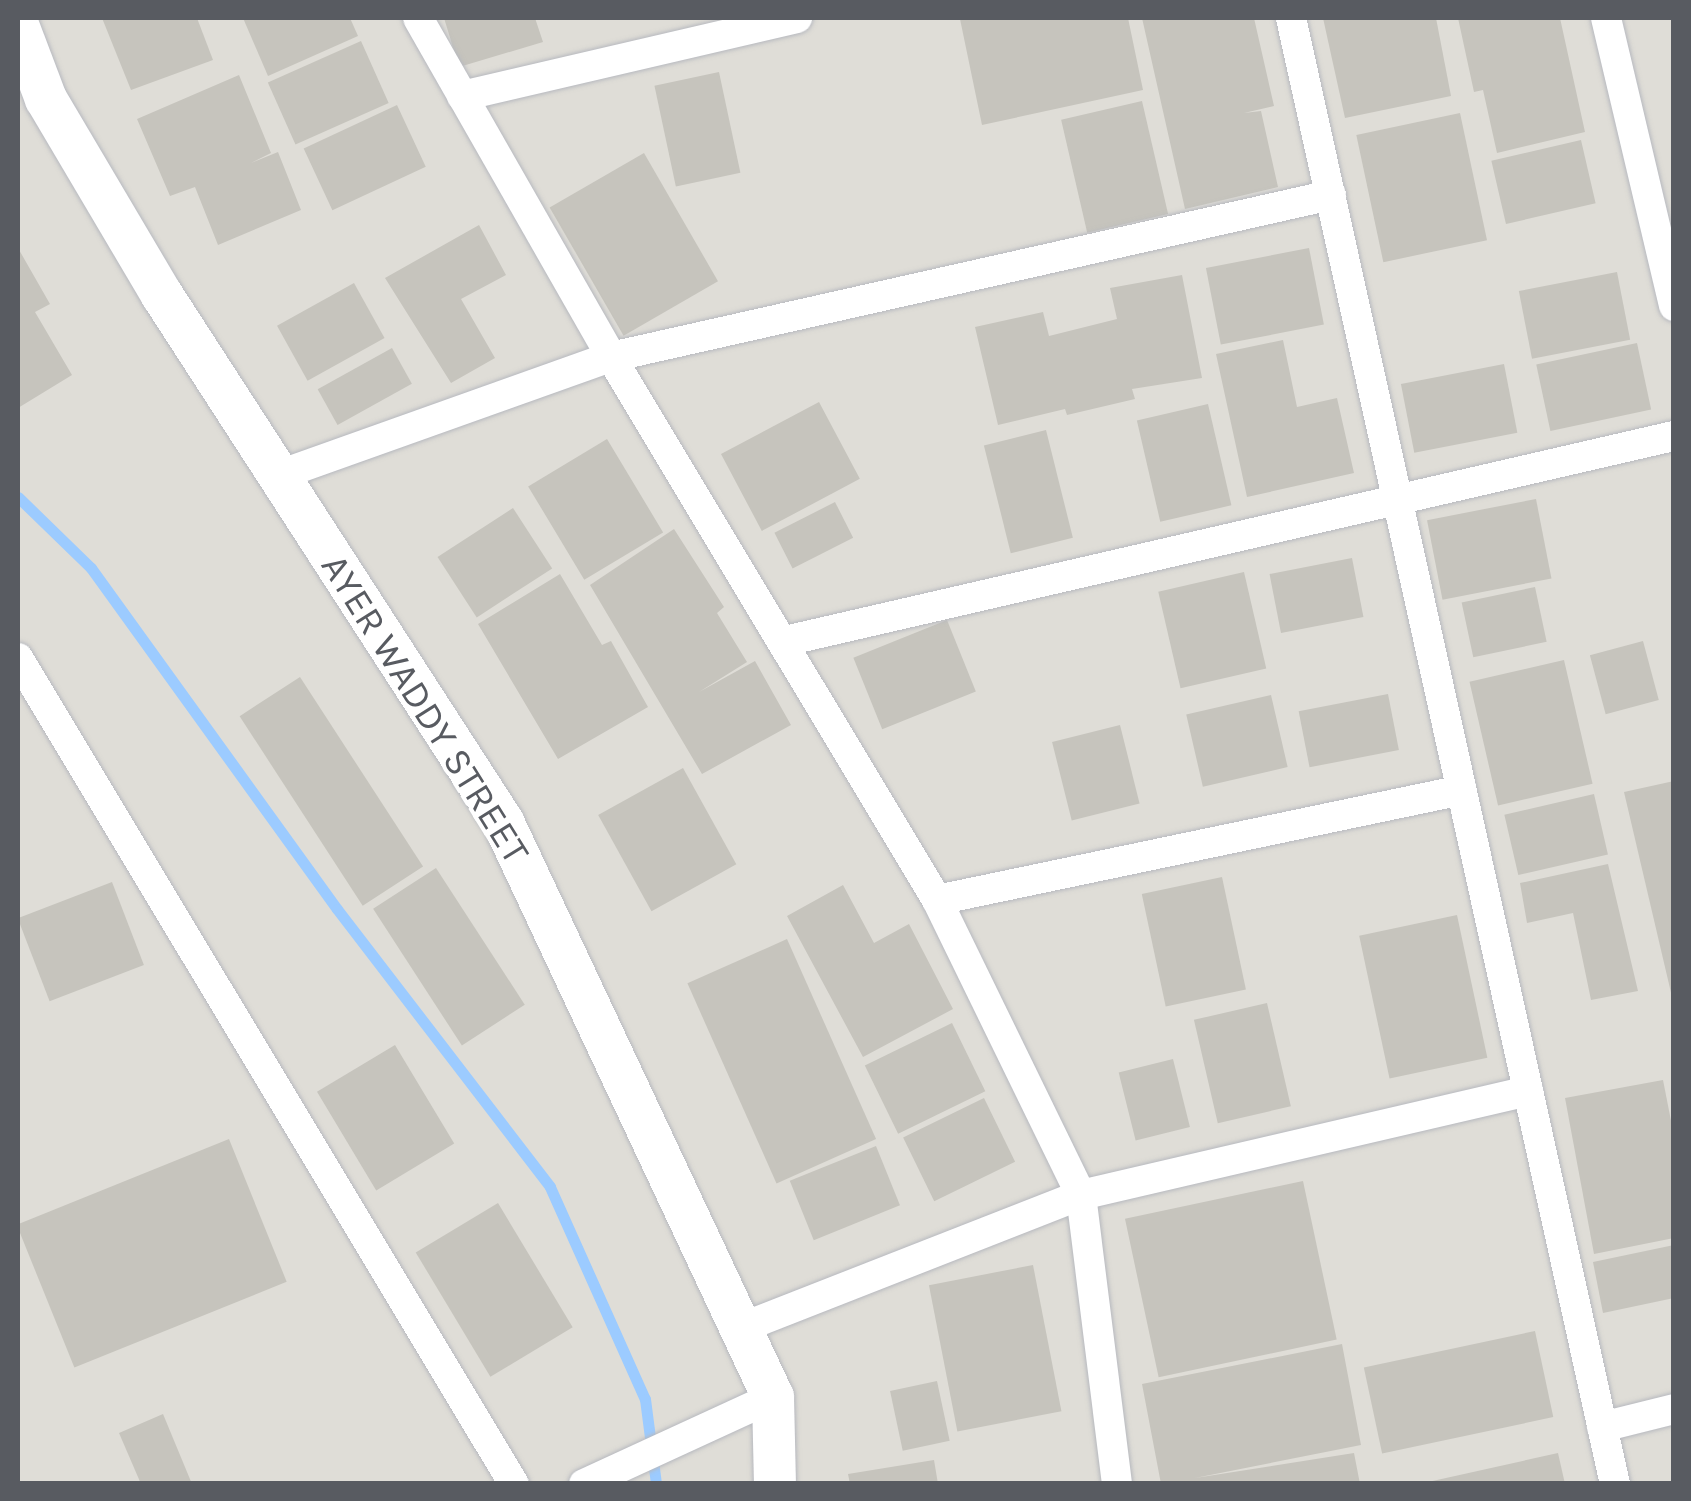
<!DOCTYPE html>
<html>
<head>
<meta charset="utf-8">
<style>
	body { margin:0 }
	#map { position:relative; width:1691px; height:1501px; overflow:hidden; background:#eceadf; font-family:Karla,sans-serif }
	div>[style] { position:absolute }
	.industrial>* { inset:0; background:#dfddd7; transform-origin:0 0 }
	.stream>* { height:11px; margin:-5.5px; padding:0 5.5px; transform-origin:5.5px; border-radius:5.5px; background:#9ccbff }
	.building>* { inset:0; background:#c6c4bd; transform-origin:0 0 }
	.roads { filter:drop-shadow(0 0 2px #b7b9bf) drop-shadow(0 0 2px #b7b9bf) }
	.street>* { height:30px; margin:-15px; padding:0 15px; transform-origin:15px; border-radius:15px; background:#fff }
	.secondary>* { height:42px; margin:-21px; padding:0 21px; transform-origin:21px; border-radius:21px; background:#fff }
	span { translate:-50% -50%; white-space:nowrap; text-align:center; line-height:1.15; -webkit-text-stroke:8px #fff; paint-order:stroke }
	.street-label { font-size:38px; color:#585b61 }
	.frame { position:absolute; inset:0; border:20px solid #585b61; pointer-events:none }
</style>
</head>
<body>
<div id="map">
	<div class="industrial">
		<div style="left:18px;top:18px;width:1655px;height:1465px"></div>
	</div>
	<div class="stream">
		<div style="left:18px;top:497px;width:102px;rotate:44.2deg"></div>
		<div style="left:91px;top:568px;width:420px;rotate:54.2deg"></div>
		<div style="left:337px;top:909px;width:350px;rotate:52.5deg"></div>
		<div style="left:550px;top:1187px;width:232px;rotate:65.9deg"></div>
		<div style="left:645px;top:1399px;width:86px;rotate:82.6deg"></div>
	</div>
	<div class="building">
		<div style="clip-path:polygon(102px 18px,197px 18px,213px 60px,131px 90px)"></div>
		<div style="clip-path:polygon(243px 18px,350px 18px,358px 36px,268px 76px)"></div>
		<div style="clip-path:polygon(444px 18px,535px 18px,543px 42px,459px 67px)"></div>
		<div style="clip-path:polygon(1128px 18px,1143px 90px,982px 125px,960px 19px)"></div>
		<div style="clip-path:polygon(1142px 18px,1254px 18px,1274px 106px,1244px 113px,1261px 111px,1278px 187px,1185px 209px)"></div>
		<div style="clip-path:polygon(1323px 18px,1436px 18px,1451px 96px,1345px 118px)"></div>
		<div style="clip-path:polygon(1458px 18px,1560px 18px,1585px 132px,1497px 153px,1483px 90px,1474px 92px)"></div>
		<div style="left:361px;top:41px;width:68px;height:102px;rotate:66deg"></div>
		<div style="left:719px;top:72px;width:103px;height:66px;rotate:78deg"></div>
		<div style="clip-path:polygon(239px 75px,271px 153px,251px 163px,278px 152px,301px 210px,218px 245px,195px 187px,170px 196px,137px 119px)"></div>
		<div style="left:1142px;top:101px;width:116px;height:83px;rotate:77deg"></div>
		<div style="left:397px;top:105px;width:68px;height:103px;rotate:65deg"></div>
		<div style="left:1460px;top:113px;width:130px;height:106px;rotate:78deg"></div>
		<div style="left:1581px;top:140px;width:65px;height:92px;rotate:77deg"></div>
		<div style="left:644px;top:153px;width:148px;height:109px;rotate:60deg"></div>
		<div style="clip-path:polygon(479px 225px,506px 275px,461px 299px,495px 358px,451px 383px,385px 278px)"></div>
		<div style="clip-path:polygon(18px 248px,50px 304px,35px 312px,72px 375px,18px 408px)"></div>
		<div style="left:1309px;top:248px;width:78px;height:105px;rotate:79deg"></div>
		<div style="left:1617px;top:272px;width:69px;height:100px;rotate:79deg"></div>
		<div style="clip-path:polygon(1182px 275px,1202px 378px,1132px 389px,1135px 399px,1067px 415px,1065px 409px,998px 425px,975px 327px,1043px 312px,1049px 336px,1117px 319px,1110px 288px)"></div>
		<div style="left:354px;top:283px;width:63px;height:88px;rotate:61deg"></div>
		<div style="clip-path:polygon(1283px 340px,1297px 407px,1337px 398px,1354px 473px,1247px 497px,1216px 354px)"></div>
		<div style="left:1637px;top:343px;width:68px;height:103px;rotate:78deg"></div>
		<div style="left:392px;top:348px;width:41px;height:85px;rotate:61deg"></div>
		<div style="left:1504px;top:364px;width:70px;height:105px;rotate:79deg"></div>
		<div style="left:819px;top:402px;width:87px;height:111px;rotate:62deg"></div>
		<div style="left:1208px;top:404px;width:104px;height:73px;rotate:77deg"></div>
		<div style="left:1046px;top:430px;width:111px;height:64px;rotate:76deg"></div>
		<div style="left:607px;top:439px;width:109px;height:92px;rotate:59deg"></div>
		<div style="left:1536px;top:499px;width:81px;height:111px;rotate:79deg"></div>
		<div style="left:835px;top:502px;width:40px;height:68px;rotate:63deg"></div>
		<div style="left:513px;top:508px;width:72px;height:90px;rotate:57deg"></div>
		<div style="clip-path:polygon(674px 529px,724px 607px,717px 613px,747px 662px,699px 692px,755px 661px,791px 725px,702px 774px,590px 585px)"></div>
		<div style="left:1352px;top:558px;width:60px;height:84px;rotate:79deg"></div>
		<div style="left:1244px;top:572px;width:99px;height:88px;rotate:77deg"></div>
		<div style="clip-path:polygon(560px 574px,602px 645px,611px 641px,648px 707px,558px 759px,478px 624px)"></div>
		<div style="left:1535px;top:587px;width:56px;height:75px;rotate:78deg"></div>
		<div style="left:947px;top:620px;width:77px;height:101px;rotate:68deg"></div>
		<div style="left:1643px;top:641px;width:61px;height:55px;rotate:75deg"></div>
		<div style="left:1564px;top:660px;width:127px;height:97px;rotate:77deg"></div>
		<div style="left:300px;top:677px;width:226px;height:72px;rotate:57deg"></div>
		<div style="left:1388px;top:694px;width:57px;height:91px;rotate:79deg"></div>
		<div style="left:1271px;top:695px;width:74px;height:87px;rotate:77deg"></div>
		<div style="left:1120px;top:725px;width:81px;height:70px;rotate:76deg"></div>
		<div style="left:683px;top:768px;width:110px;height:97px;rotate:61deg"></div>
		<div style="clip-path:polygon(1674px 781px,1674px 997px,1672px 997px,1624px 792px)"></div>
		<div style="left:1594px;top:794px;width:62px;height:92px;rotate:77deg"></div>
		<div style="clip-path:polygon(1608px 864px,1638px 991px,1591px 1000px,1573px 913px,1527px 923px,1520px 883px)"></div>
		<div style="left:436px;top:868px;width:163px;height:75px;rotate:57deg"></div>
		<div style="left:1222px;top:877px;width:115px;height:82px;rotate:78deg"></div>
		<div style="left:112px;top:882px;width:89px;height:101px;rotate:69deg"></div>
		<div style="clip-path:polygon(843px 885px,874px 943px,909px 924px,953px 1009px,863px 1057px,787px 916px)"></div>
		<div style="left:1457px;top:915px;width:146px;height:100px;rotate:78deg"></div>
		<div style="left:787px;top:939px;width:219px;height:109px;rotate:66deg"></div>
		<div style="left:1267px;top:1003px;width:106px;height:75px;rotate:77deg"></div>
		<div style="left:952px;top:1023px;width:76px;height:97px;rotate:64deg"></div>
		<div style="left:395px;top:1045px;width:115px;height:91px;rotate:59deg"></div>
		<div style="left:1173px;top:1059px;width:70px;height:56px;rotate:76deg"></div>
		<div style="clip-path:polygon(1663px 1080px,1674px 1136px,1674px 1238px,1594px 1254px,1565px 1098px)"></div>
		<div style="left:984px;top:1098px;width:71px;height:90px;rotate:64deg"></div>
		<div style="left:229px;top:1139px;width:154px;height:229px;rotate:68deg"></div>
		<div style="left:876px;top:1146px;width:64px;height:93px;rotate:68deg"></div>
		<div style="left:1303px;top:1181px;width:162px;height:182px;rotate:78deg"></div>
		<div style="left:498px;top:1203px;width:145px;height:96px;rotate:59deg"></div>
		<div style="clip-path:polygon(1674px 1245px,1674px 1298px,1603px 1313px,1593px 1262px)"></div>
		<div style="left:1033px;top:1265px;width:149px;height:106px;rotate:79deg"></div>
		<div style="left:1535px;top:1331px;width:88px;height:175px;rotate:78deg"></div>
		<div style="clip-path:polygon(1342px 1344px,1361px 1445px,1195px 1478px,1354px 1453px,1360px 1484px,1161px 1484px,1142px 1384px)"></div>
		<div style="left:937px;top:1381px;width:61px;height:48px;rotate:78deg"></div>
		<div style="clip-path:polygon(163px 1414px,192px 1484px,141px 1484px,119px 1433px)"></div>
		<div style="clip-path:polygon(1558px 1453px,1565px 1484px,1428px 1484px,1428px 1482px)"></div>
		<div style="clip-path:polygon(934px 1460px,938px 1484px,850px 1484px,848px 1474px)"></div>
	</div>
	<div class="roads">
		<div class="street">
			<div style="left:418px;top:18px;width:390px;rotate:60.3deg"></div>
			<div style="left:611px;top:357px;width:633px;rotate:59.02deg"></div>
			<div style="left:937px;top:900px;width:328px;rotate:64deg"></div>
			<div style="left:1081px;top:1195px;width:291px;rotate:82.9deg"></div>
			<div style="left:1291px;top:18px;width:1501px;rotate:77.54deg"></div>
			<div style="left:1606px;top:18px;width:296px;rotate:76.7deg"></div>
			<div style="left:462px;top:96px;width:344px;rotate:-13.1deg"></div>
			<div style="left:279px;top:475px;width:352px;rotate:-19.6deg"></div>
			<div style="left:611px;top:357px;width:738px;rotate:-12.68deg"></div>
			<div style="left:785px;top:641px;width:912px;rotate:-12.99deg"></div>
			<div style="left:18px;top:658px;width:963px;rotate:59.02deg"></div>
			<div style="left:937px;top:900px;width:536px;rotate:-11.83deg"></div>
			<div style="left:741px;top:1328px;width:365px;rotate:-21.4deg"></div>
			<div style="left:1081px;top:1195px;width:459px;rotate:-13.1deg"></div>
			<div style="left:1602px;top:1427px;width:74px;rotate:-14deg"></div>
			<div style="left:584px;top:1484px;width:208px;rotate:-24.7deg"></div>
		</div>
		<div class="secondary">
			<div style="left:18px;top:25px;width:79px;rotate:69.3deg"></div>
			<div style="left:46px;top:99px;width:228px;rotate:59.4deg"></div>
			<div style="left:162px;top:295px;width:628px;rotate:57.09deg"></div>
			<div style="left:503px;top:822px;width:635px;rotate:64.85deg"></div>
			<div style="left:773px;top:1397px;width:87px;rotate:88.7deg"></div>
		</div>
	</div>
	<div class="street-label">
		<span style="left:425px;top:709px;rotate:58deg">AYER WADDY STREET</span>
	</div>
	<div class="frame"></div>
</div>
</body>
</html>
